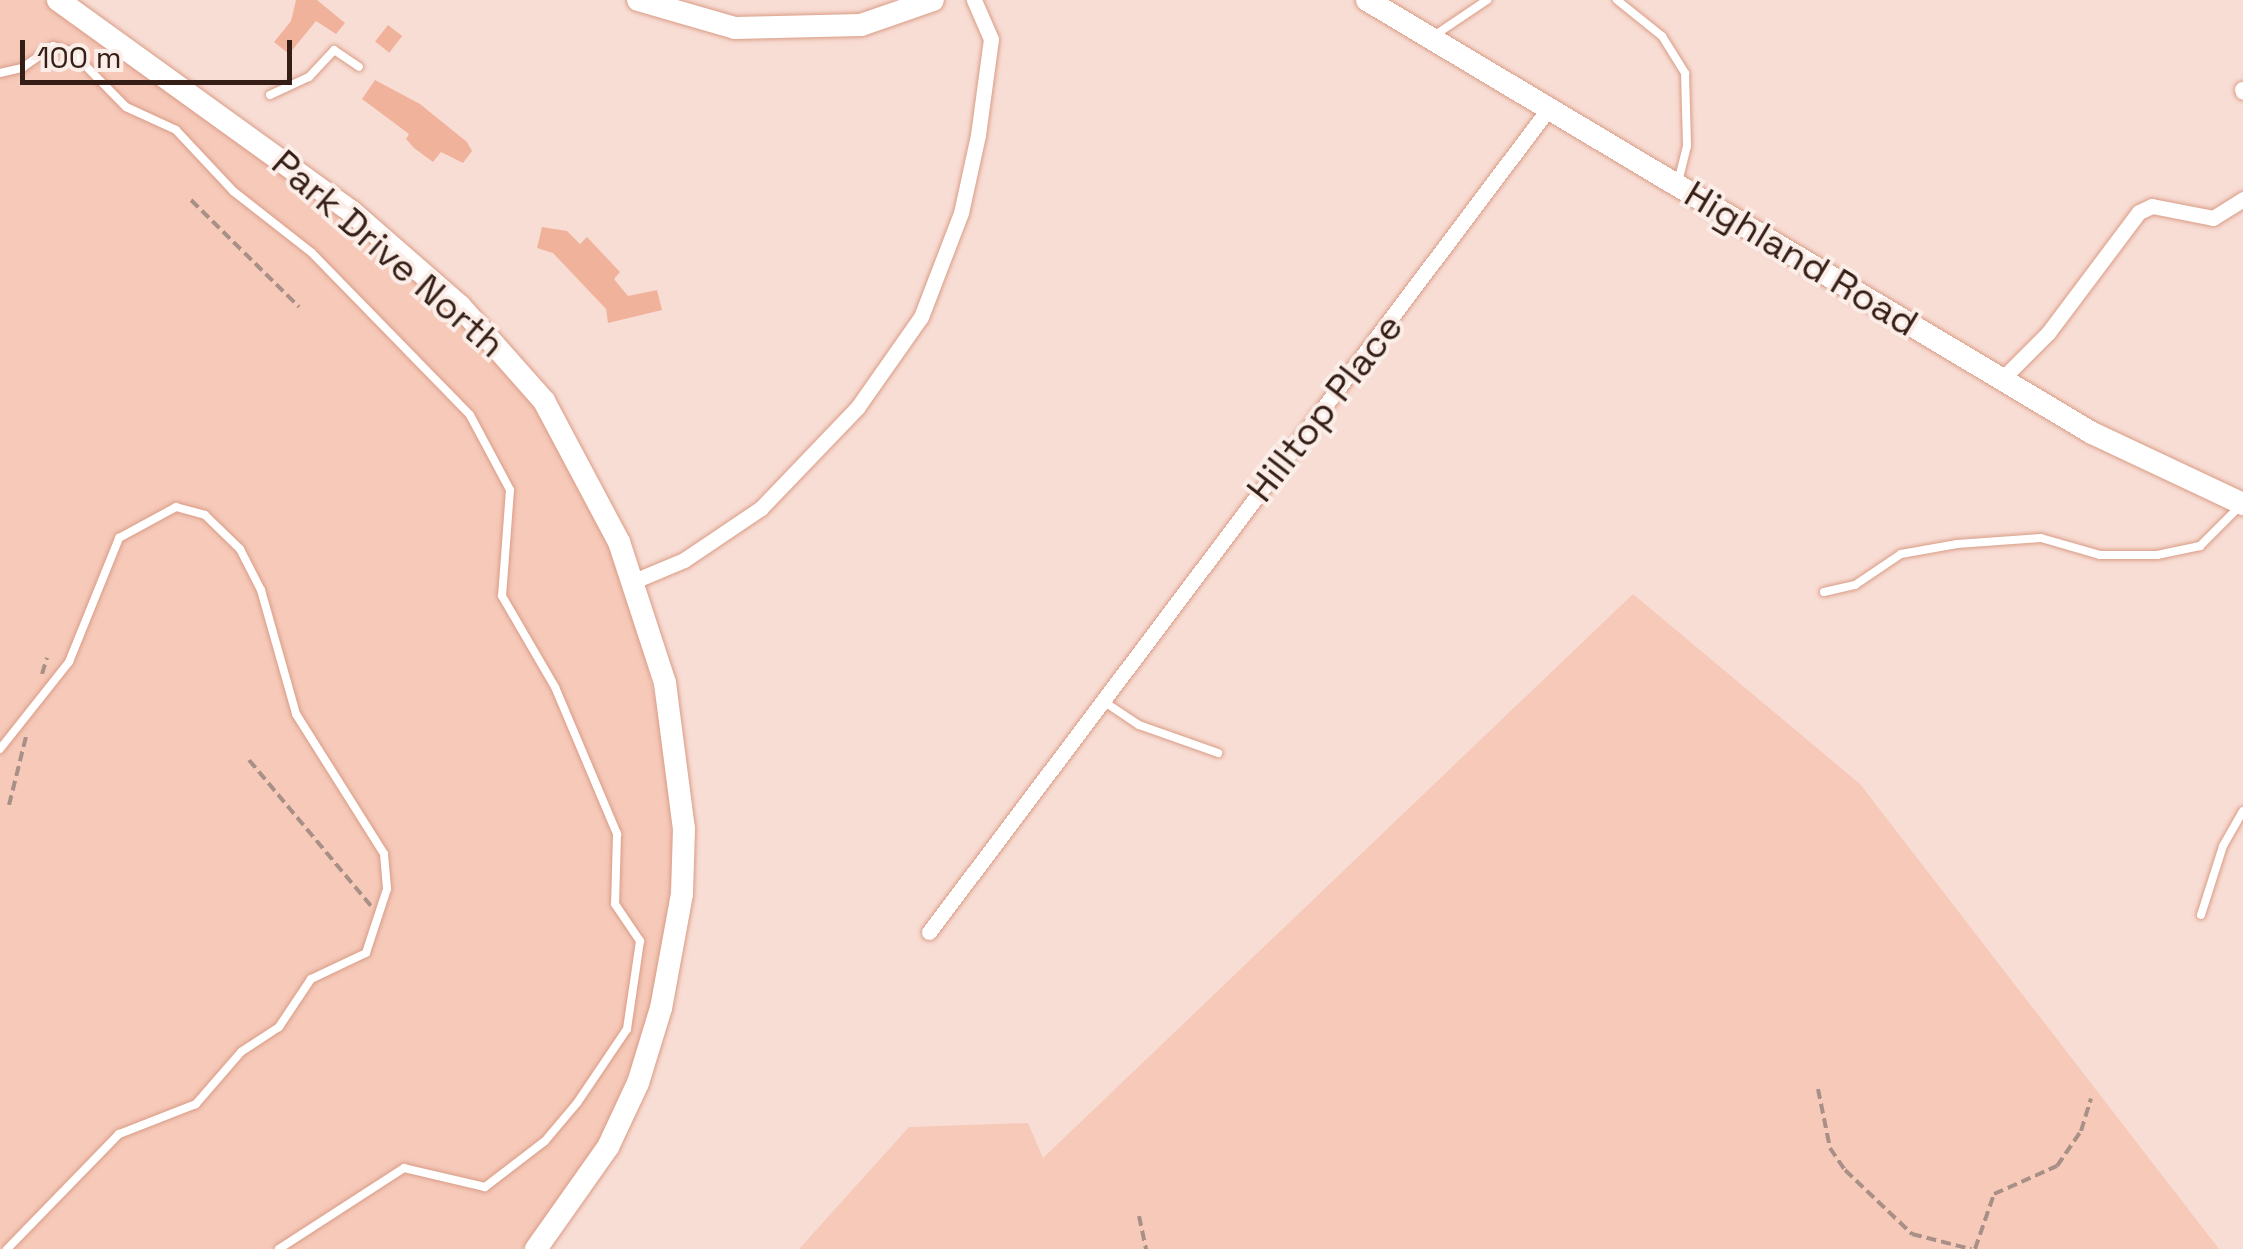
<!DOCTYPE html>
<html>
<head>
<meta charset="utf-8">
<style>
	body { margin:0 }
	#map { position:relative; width:2243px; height:1249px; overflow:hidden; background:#f8ddd4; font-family:"Space Grotesk",sans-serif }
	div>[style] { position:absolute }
	.green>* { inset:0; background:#f6c9b9 }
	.building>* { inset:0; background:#f1b29c; transform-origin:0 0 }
	.path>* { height:4px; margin-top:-2px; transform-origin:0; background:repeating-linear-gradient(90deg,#a99087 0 10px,transparent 0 15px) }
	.roads { filter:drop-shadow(0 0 2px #d99c86) drop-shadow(0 0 2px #d99c86) }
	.lane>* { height:8px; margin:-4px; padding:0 4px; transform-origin:4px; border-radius:4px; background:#fff }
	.street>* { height:15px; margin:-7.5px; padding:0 7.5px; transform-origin:7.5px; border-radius:7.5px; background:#fff }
	.secondary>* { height:22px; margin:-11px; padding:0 11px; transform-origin:11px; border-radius:11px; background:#fff }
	span { translate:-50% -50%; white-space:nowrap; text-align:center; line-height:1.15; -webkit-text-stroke:8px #fbeee9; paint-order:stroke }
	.street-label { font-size:38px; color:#351e15 }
	.scale { position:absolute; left:20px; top:40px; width:272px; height:45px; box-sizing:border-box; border:5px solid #351e15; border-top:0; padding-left:12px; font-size:30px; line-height:35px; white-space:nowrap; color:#351e15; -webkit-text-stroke:8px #fbeee9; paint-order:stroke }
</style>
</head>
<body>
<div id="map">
	<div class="green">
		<div style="clip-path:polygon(0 0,44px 0,361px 230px,460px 318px,529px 397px,584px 486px,631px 597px,661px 725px,674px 857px,657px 1001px,602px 1140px,522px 1249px,0 1249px)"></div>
		<div style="clip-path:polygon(1633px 594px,1860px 784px,2219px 1249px,799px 1249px,909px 1127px,1028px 1123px,1043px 1158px)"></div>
	</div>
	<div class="building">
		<div style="clip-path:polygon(296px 0,317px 0,345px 23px,336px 34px,316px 21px,289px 54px,274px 42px,291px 21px)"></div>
		<div style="left:388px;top:25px;width:18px;height:21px;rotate:38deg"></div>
		<div style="clip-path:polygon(375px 80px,420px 104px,467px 142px,472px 151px,463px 163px,441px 152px,433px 162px,414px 148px,406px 139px,409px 134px,362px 99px)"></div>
		<div style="clip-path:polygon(542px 227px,567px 231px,580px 244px,587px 237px,620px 272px,614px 279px,628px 296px,657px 290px,662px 310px,608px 323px,606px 309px,553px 253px,537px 248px)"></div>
	</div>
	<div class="path">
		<div style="left:191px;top:200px;width:152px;rotate:44.7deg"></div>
		<div style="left:42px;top:674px;width:17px;rotate:-73deg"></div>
		<div style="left:249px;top:760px;width:190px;rotate:50.1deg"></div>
		<div style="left:9px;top:805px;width:70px;rotate:-76deg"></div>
		<div style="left:1818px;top:1089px;width:60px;rotate:78.5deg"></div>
		<div style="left:1830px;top:1148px;width:27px;rotate:56deg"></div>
		<div style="left:1845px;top:1170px;width:93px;rotate:43.7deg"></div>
		<div style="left:1912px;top:1234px;width:61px;rotate:14.3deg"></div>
		<div style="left:1139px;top:1216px;width:34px;rotate:78deg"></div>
		<div style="left:1975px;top:1249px;width:58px;rotate:-70.9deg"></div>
		<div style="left:1994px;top:1194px;width:69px;rotate:-24deg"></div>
		<div style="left:2057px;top:1166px;width:42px;rotate:-55.6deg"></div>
		<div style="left:2081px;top:1131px;width:34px;rotate:-73deg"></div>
	</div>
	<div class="roads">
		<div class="lane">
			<div style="left:1617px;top:0;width:58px;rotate:38.7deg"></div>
			<div style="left:1662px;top:36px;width:44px;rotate:58.1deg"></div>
			<div style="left:1685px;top:73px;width:73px;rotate:88.4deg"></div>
			<div style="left:1687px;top:146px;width:36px;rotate:104deg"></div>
			<div style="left:1435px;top:35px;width:63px;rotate:-33.9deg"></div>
			<div style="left:0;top:73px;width:23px;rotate:-13deg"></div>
			<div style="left:22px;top:68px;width:38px;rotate:-35deg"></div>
			<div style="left:53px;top:46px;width:19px;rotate:16deg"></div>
			<div style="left:71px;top:51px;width:78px;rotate:45.5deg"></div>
			<div style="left:126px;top:107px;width:55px;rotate:24.7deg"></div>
			<div style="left:176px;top:130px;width:83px;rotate:46.9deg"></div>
			<div style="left:233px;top:191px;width:100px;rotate:38.1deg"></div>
			<div style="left:312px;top:253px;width:226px;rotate:45.7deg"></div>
			<div style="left:470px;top:415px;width:85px;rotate:61.9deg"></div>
			<div style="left:510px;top:490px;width:106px;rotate:94.3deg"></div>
			<div style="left:502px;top:596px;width:105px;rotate:59.8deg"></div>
			<div style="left:555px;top:687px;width:160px;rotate:67.1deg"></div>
			<div style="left:617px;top:834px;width:70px;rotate:91.6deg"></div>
			<div style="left:615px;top:904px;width:45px;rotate:56deg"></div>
			<div style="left:640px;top:941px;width:89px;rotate:98.4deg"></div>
			<div style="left:627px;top:1029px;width:89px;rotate:124deg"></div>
			<div style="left:577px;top:1103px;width:50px;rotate:130.1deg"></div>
			<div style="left:545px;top:1141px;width:76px;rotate:142.5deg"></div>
			<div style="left:485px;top:1187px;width:83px;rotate:-166.8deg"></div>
			<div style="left:404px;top:1168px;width:149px;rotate:147.1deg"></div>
			<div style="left:270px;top:95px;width:43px;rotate:-24.8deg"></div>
			<div style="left:309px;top:77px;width:37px;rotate:-47deg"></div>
			<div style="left:334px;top:50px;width:30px;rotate:34deg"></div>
			<div style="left:1824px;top:592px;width:32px;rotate:-13deg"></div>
			<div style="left:1855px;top:585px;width:55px;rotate:-34deg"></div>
			<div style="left:1901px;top:554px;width:57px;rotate:-10.1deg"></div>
			<div style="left:1957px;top:544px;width:84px;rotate:-4.1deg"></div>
			<div style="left:2041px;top:538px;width:61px;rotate:16.1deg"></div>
			<div style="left:2100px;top:555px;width:57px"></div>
			<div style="left:2157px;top:555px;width:44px;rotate:-11.8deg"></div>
			<div style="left:2200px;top:546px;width:55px;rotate:-45deg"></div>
			<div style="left:1103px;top:701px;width:43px;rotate:33.7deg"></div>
			<div style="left:1139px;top:725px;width:84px;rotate:19.5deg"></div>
			<div style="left:0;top:749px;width:111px;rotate:-51.6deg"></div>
			<div style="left:69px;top:662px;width:134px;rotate:-68deg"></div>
			<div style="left:119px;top:538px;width:65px;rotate:-28.5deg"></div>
			<div style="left:176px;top:507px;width:30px;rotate:15deg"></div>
			<div style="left:205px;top:515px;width:49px;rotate:44.2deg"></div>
			<div style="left:240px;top:549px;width:46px;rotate:62.9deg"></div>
			<div style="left:261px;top:590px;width:129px;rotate:74.2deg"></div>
			<div style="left:296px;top:714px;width:165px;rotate:57.8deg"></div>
			<div style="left:384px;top:854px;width:35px;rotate:85deg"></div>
			<div style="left:387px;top:889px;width:67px;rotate:108.2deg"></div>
			<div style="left:366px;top:953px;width:61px;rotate:154.7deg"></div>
			<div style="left:311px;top:979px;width:58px;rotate:123.7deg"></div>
			<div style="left:279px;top:1027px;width:45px;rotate:146.7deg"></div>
			<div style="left:241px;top:1052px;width:69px;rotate:130.9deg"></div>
			<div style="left:196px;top:1104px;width:83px;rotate:158.7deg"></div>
			<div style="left:119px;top:1134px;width:161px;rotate:134.2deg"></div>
			<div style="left:2201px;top:915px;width:72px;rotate:-72.3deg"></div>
			<div style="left:2223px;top:846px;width:40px;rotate:-60.3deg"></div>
		</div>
		<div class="street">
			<div style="left:2242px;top:89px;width:3px;rotate:72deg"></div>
			<div style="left:2002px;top:379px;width:65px;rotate:-45deg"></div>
			<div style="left:2048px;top:333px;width:151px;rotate:-53.1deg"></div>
			<div style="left:2139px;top:212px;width:14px;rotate:-25deg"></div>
			<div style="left:2152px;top:206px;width:62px;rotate:11.1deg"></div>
			<div style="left:2213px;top:218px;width:36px;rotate:-32deg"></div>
			<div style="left:634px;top:581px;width:54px;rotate:-22.8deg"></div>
			<div style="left:684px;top:560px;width:93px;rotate:-34deg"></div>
			<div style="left:761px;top:508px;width:139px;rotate:-46.2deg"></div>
			<div style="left:857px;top:408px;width:111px;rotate:-54.9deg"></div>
			<div style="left:921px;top:317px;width:111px;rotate:-69deg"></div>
			<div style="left:961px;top:213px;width:80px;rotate:-77.7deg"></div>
			<div style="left:978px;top:135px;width:97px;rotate:-82.3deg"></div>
			<div style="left:991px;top:39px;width:43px;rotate:-113.6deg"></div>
			<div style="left:929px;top:932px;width:1031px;rotate:-53.04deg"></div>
		</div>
		<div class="secondary">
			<div style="left:58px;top:0;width:361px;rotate:35.8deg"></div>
			<div style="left:351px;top:211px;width:145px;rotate:41.1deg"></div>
			<div style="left:460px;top:306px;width:127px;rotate:48.5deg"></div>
			<div style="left:544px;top:401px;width:160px;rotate:62deg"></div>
			<div style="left:619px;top:542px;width:148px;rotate:71.9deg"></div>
			<div style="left:665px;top:683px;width:147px;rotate:82.6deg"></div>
			<div style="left:684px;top:829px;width:65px;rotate:91.8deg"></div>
			<div style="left:682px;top:894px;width:116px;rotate:100.4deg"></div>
			<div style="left:661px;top:1008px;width:78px;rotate:107deg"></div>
			<div style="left:638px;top:1083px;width:71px;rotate:115.1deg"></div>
			<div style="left:608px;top:1147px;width:125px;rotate:125.2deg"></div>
			<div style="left:638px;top:0;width:101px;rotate:16.1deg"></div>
			<div style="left:735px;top:28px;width:126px;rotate:-1.4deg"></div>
			<div style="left:861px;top:25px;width:76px;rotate:-19.1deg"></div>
			<div style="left:1367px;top:0;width:844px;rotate:30.85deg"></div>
			<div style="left:2092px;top:433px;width:167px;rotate:25.2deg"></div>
		</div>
	</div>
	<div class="street-label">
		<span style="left:388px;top:254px;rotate:41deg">Park Drive North</span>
		<span style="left:1801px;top:259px;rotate:31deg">Highland Road</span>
		<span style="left:1325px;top:408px;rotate:-52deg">Hilltop Place</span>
	</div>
	<div class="scale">100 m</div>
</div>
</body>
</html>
